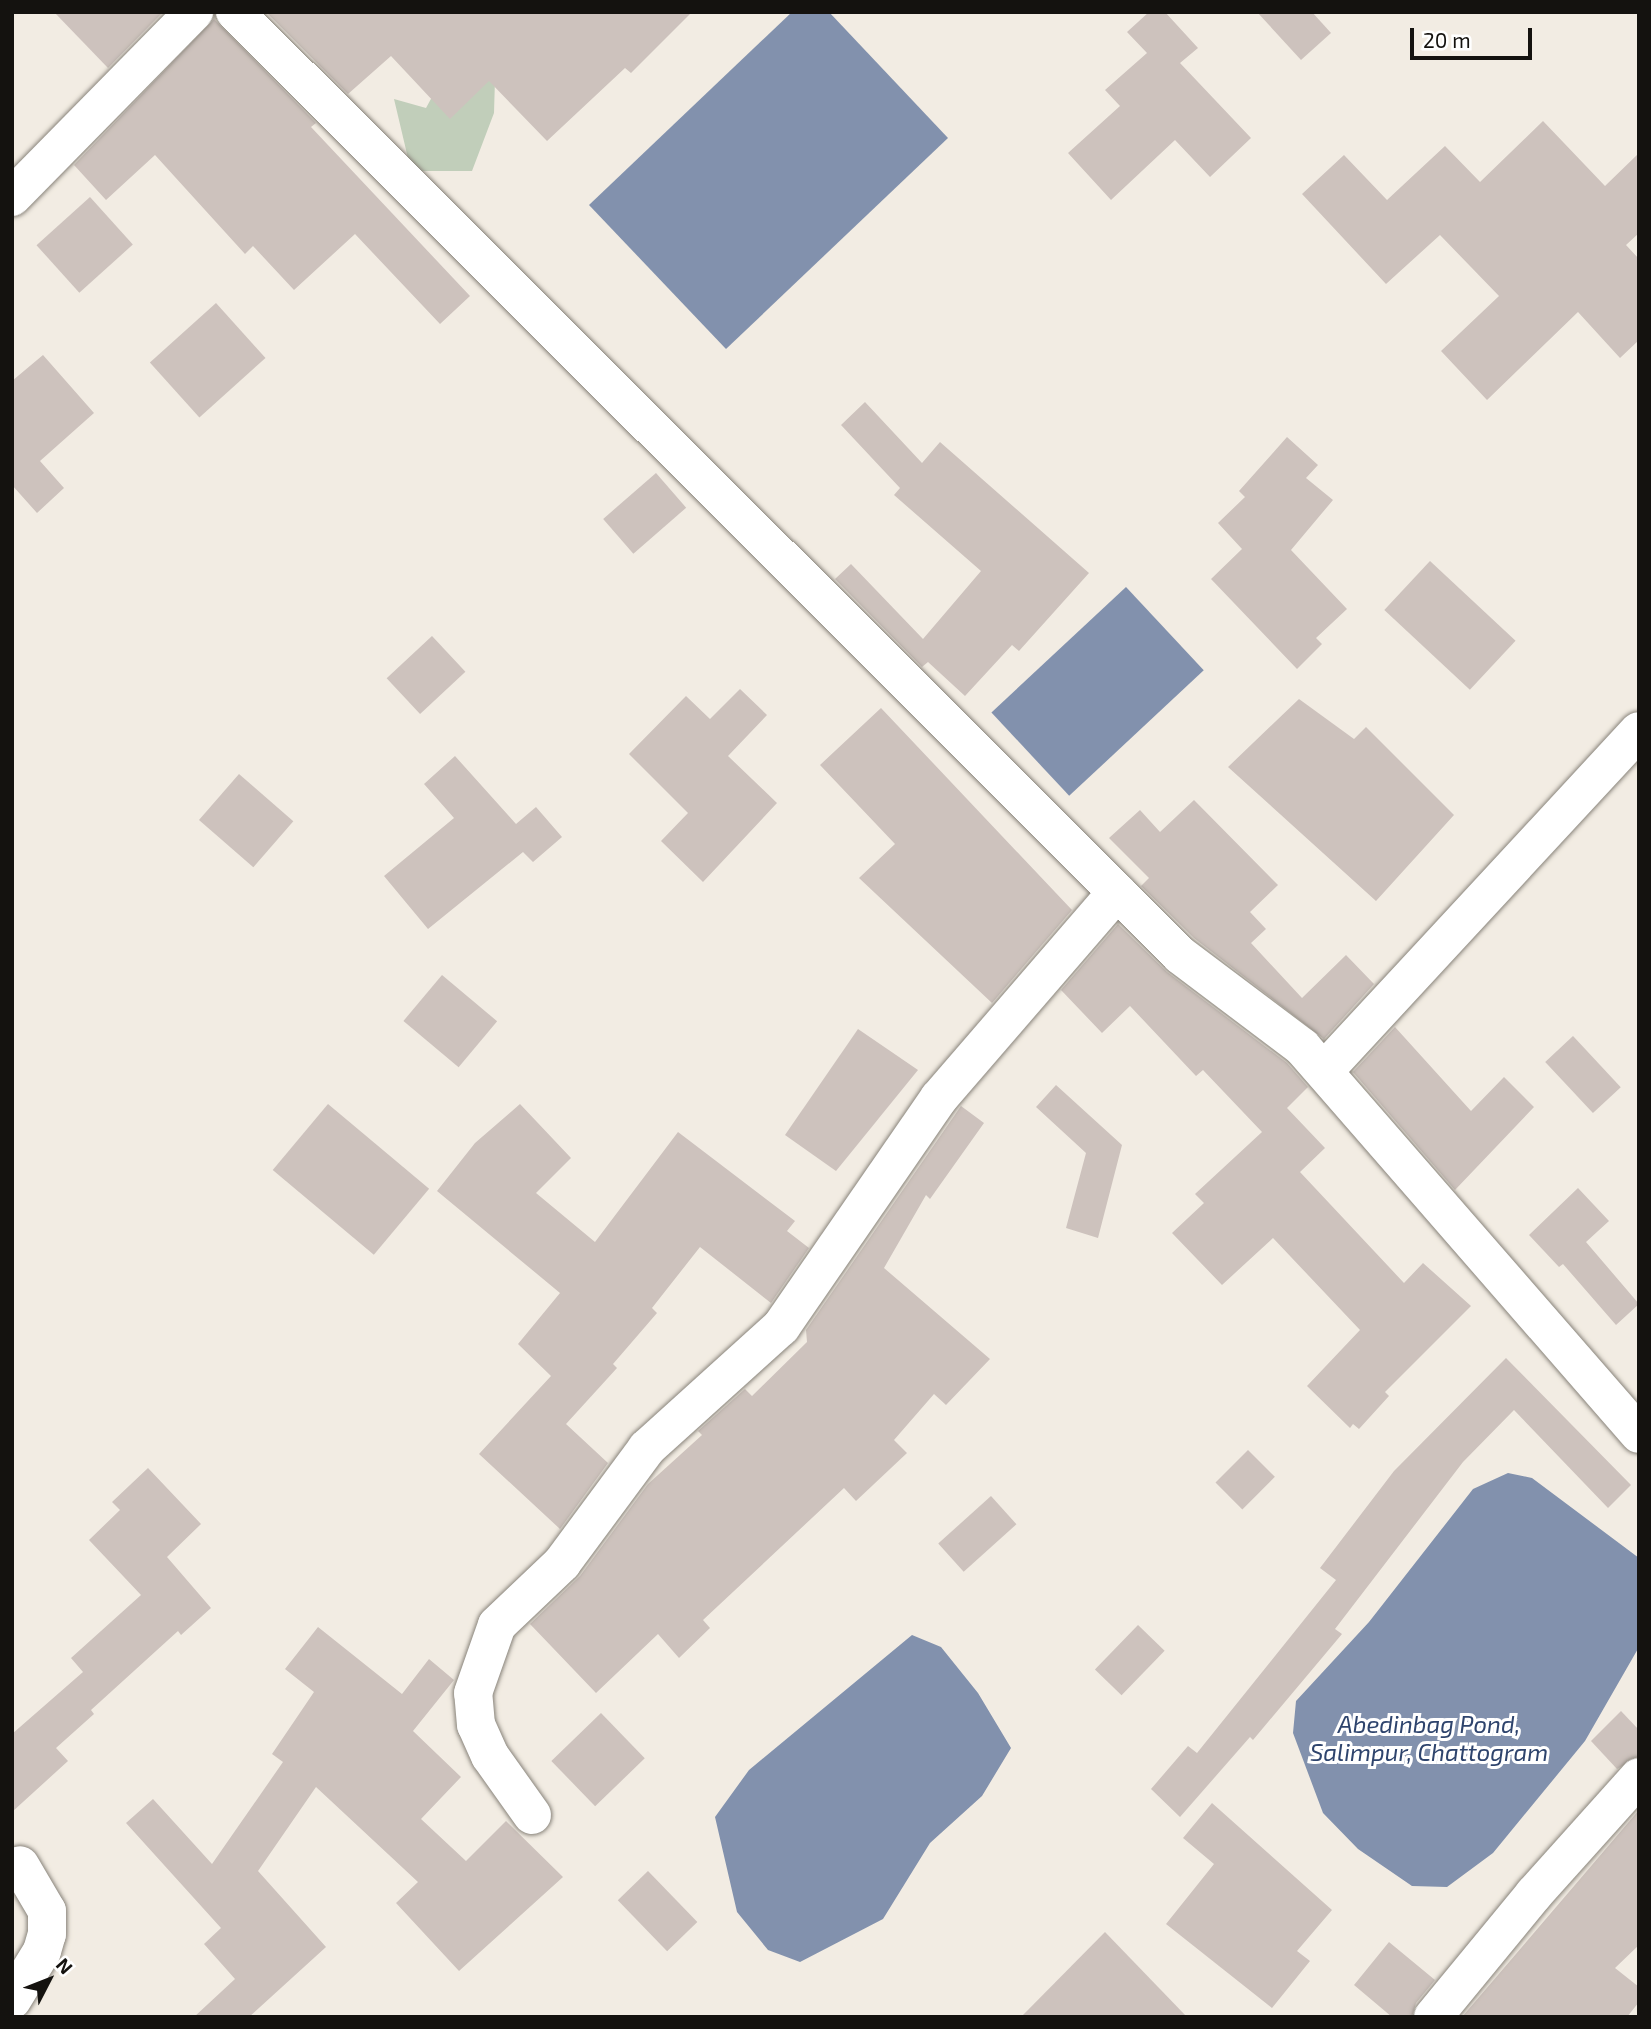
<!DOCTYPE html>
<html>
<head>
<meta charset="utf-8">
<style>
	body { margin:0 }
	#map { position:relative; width:1651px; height:2029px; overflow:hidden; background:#f2ece3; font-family:"Exo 2",sans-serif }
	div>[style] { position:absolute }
	.green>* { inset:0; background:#c1ceba }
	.water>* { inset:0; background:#8291ad; transform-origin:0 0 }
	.building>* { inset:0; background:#cdc2bd; transform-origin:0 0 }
	.roads { filter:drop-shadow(0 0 2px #88837a) drop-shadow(0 0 2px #88837a) }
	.street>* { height:38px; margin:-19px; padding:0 19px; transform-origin:19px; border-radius:19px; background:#fff }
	span { translate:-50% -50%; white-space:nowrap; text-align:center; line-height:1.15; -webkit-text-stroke:6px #fff; paint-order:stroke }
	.water-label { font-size:24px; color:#2e446d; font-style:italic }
	.frame { position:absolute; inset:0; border:14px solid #14120f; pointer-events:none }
	.north { position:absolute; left:14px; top:1945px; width:70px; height:70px; -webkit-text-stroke:5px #fff; paint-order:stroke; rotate:48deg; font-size:19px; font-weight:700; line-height:28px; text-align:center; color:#14120f }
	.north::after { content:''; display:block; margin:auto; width:24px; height:32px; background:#14120f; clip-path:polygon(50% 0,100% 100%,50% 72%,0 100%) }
	.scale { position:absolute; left:1410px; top:28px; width:122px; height:32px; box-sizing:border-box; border:4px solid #14120f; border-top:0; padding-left:9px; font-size:21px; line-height:24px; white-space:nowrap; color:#14120f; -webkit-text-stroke:5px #fff; paint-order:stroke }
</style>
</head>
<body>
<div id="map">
	<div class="green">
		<div style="clip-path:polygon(458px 49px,495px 79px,494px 113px,472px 171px,411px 171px,394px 99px,426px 108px)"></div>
	</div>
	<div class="water">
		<div style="clip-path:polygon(792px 12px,829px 12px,948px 138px,726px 349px,589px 205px)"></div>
		<div style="left:1126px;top:587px;width:114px;height:184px;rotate:47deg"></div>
		<div style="clip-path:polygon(1508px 1473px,1532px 1478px,1639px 1558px,1639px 1647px,1585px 1741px,1493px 1853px,1447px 1887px,1412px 1886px,1358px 1849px,1323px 1813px,1293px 1733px,1296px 1701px,1369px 1622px,1473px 1489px)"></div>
		<div style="clip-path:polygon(912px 1635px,941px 1647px,978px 1693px,1011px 1748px,982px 1796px,930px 1843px,883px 1919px,800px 1962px,768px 1950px,737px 1912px,715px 1817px,749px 1770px)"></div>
	</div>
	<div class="building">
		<div style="clip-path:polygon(54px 12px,163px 12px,108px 68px)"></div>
		<div style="clip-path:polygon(266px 12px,692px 12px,631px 73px,625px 68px,547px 141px,489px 81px,450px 119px,391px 56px,348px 94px)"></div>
		<div style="clip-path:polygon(1149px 12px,1165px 12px,1198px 48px,1180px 63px,1251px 138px,1210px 177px,1175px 140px,1111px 200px,1068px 153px,1120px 106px,1105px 90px,1147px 53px,1127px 32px)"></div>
		<div style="clip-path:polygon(1257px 12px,1312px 12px,1331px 33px,1301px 60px)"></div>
		<div style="clip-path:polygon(214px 19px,316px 123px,311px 127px,470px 296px,440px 324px,355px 234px,294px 290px,253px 246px,245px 254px,155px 155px,106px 200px,74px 165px)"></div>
		<div style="clip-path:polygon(1543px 121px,1605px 186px,1639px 153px,1639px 233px,1626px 245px,1639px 259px,1639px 340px,1620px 358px,1578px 312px,1487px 400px,1441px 351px,1499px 296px,1440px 235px,1386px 284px,1302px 194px,1344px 155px,1387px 200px,1445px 146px,1480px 182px)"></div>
		<div style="left:90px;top:197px;width:64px;height:72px;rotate:48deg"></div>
		<div style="left:216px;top:303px;width:74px;height:89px;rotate:48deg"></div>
		<div style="clip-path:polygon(43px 355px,94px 413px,40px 461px,64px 488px,37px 513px,12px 485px,12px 381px)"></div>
		<div style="clip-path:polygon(865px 402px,922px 463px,940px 442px,1089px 573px,1019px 651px,1012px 645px,965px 696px,928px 662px,922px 667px,835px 579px,851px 564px,923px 639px,981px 571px,894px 495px,900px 488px,841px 425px)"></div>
		<div style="clip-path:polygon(1287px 437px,1318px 465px,1306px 478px,1333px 500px,1291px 550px,1347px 609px,1316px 638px,1322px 644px,1297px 669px,1211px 579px,1242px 549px,1218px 523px,1245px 497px,1239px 491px)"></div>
		<div style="left:656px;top:473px;width:46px;height:70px;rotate:49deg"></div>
		<div style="left:1430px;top:561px;width:117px;height:67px;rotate:43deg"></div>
		<div style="left:432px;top:636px;width:49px;height:62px;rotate:47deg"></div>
		<div style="clip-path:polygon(740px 689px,767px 715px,728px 756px,777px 803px,703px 882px,661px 841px,688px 813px,629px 754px,686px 696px,710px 719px)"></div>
		<div style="clip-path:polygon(1299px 699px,1354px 739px,1366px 727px,1454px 815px,1376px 901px,1228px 767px)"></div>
		<div style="clip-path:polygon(881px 708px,1072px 910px,992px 1003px,859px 878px,895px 844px,820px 765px)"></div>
		<div style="clip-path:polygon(455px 756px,516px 824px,536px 807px,562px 837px,533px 862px,523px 852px,428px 929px,384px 876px,454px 818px,424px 784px)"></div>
		<div style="left:239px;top:774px;width:72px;height:61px;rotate:41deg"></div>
		<div style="clip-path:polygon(1194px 800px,1278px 885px,1250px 912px,1266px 929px,1251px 943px,1302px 998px,1346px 955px,1374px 984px,1324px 1039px,1194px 938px,1141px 886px,1149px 878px,1109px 838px,1140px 810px,1160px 832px)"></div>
		<div style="clip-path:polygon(1118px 924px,1167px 972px,1287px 1063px,1308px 1087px,1287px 1108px,1325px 1148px,1300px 1172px,1404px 1283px,1423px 1263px,1471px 1306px,1385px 1392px,1389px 1396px,1359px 1429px,1353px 1424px,1350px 1428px,1307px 1386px,1360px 1330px,1273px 1238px,1222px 1285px,1172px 1233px,1204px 1203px,1195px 1194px,1262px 1132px,1203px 1070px,1196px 1076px,1130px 1006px,1102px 1033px,1061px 990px)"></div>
		<div style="left:442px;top:975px;width:72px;height:60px;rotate:40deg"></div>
		<div style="clip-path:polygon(1395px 1027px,1471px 1111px,1504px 1077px,1534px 1107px,1455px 1190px,1353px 1072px)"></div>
		<div style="clip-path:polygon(858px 1029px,918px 1070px,836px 1171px,785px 1135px)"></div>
		<div style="left:1573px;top:1036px;width:70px;height:38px;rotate:47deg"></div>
		<div style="clip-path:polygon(1056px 1085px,1122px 1145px,1098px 1238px,1066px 1228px,1086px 1153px,1036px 1107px)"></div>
		<div style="left:328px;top:1104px;width:132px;height:86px;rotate:40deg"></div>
		<div style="clip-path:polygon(520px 1104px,571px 1158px,536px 1193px,595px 1242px,678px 1132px,795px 1221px,787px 1231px,809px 1248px,771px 1303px,700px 1247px,652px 1308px,657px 1313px,613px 1364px,617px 1368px,566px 1424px,608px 1463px,560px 1529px,479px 1454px,551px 1376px,518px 1344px,560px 1293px,437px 1191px,475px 1143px)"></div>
		<div style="clip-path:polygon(961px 1106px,984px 1123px,930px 1199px,926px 1195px,884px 1268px,990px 1359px,946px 1405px,934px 1394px,894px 1440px,907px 1453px,856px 1501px,844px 1488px,703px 1620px,710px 1628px,679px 1658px,658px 1634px,596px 1693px,530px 1624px,580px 1576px,648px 1484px,702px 1435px,698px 1431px,745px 1389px,752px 1396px,807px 1342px,806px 1330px)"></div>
		<div style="clip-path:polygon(1578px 1188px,1609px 1221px,1586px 1242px,1639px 1304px,1616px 1325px,1563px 1264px,1559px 1267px,1529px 1235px)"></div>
		<div style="clip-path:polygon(1506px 1358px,1631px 1485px,1608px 1508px,1514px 1410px,1463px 1462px,1335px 1629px,1342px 1634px,1253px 1740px,1250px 1737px,1180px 1817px,1151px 1789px,1188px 1746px,1197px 1753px,1336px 1580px,1320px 1568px,1394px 1471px)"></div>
		<div style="left:1248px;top:1450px;width:38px;height:46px;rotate:45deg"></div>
		<div style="clip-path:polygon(148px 1468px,201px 1524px,167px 1557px,211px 1608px,181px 1635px,178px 1631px,91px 1710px,94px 1714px,56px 1748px,68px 1761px,12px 1812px,12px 1734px,83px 1672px,71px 1658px,141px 1595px,89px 1540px,120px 1510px,112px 1502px)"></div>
		<div style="left:991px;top:1496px;width:38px;height:71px;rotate:48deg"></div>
		<div style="left:1138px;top:1625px;width:37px;height:62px;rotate:44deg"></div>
		<div style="clip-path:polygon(318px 1627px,402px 1694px,429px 1659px,454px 1680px,413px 1731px,461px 1777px,421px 1819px,466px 1861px,506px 1821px,563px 1877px,459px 1971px,396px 1903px,418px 1882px,316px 1787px,258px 1871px,326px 1947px,249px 2017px,194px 2017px,235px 1979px,204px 1944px,221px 1928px,126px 1823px,153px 1799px,212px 1864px,283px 1762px,272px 1754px,314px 1692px,285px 1669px)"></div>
		<div style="clip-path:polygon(1621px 1711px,1639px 1730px,1639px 1756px,1617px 1769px,1591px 1741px)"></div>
		<div style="left:601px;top:1713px;width:63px;height:69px;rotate:46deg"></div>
		<div style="clip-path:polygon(1212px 1803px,1332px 1910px,1297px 1951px,1310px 1961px,1272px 2008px,1166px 1924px,1214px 1864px,1183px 1838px)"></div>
		<div style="clip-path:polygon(1639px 1810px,1639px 1945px,1615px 1968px,1639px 1987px,1639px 2002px,1627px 2017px,1462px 2017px)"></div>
		<div style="left:648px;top:1871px;width:71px;height:42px;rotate:46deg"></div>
		<div style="clip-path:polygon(1105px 1932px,1187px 2017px,1021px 2017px)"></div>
		<div style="clip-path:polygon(1389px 1942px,1435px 1980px,1416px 2003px,1412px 2017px,1392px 2017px,1354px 1985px)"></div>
	</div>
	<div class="roads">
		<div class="street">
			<div style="left:235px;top:12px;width:1335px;rotate:44.94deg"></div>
			<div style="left:1180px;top:955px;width:153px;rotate:37deg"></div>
			<div style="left:1302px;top:1047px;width:513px;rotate:48.95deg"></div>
			<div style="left:12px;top:197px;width:260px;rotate:-45.5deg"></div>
			<div style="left:1324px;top:1071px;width:463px;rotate:-47.2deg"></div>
			<div style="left:532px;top:1815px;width:72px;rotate:-125.4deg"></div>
			<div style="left:490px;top:1756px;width:34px;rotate:-114deg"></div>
			<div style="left:476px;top:1725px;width:32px;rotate:-95deg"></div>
			<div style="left:473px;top:1693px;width:72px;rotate:-70.6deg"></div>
			<div style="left:497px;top:1625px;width:90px;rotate:-43.6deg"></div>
			<div style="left:562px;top:1563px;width:143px;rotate:-53.5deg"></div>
			<div style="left:647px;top:1448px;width:181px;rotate:-42.1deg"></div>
			<div style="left:781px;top:1327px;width:278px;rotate:-55.4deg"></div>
			<div style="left:939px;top:1098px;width:272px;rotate:-49.2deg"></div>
			<div style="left:12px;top:2000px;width:57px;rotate:-58.5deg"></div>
			<div style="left:42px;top:1951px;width:18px;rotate:-74deg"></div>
			<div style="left:47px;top:1934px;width:23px;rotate:-90deg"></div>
			<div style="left:47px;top:1911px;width:53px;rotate:-120.4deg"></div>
			<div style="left:1433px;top:2017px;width:159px;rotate:-50.6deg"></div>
			<div style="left:1534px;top:1894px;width:157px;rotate:-48.1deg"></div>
		</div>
	</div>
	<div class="water-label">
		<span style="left:1429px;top:1738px">Abedinbag Pond,<br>Salimpur, Chattogram</span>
	</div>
	<div class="frame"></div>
	<div class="north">N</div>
	<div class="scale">20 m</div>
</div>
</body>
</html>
